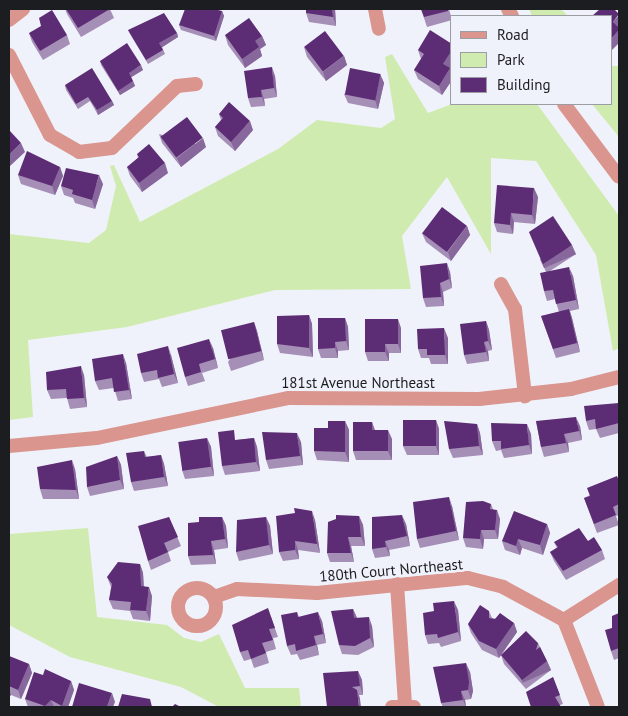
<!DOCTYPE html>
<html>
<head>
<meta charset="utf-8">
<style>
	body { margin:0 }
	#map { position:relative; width:628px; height:716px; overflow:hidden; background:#eff2fa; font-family:"PT Sans",sans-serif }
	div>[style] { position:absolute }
	.green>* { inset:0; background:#cfebaf }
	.minor>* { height:14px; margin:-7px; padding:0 7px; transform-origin:7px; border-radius:7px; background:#d9958e }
	.minor>.ring { margin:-7px; padding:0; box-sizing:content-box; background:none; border:14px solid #d9958e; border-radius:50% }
	.tertiary>* { height:14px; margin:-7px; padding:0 7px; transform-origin:7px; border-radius:7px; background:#d9958e }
	.wall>* { inset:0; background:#a68fb7 }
	.shaded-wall>* { inset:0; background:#88679c; transform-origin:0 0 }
	.building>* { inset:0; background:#5c2c74; transform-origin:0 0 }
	span { translate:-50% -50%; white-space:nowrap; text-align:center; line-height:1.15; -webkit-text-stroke:5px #eff2fa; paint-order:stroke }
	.street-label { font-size:15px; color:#1c1d20 }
	.frame { position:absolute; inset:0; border:10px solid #1c1d20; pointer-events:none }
	.legend { position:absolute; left:450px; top:15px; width:162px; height:90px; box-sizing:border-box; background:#eff2fa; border:1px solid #9b9da3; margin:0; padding:6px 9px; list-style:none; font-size:15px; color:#1c1d20 }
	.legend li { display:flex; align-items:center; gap:10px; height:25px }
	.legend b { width:25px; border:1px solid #9b9da3 }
</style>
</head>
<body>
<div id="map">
	<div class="green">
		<div style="clip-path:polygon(529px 9px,561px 9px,568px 16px,532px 16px)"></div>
		<div style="clip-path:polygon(392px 54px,428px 113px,452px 104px,537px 104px,619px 216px,619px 348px,613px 351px,596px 255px,536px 161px,491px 158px,491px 254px,447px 177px,402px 236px,411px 289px,275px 290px,127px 327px,28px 340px,33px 417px,9px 420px,9px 234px,89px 243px,106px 230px,116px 186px,110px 166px,114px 165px,140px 222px,278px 149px,317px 120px,381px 128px,395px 119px,385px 57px)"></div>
		<div style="clip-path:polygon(612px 66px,619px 66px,619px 137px,592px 104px,612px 104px)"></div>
		<div style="clip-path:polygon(88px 528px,97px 617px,167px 625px,184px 638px,201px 642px,219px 634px,245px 688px,299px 688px,301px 707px,219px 707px,181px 687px,70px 657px,9px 625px,9px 534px)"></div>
	</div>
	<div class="minor">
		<div style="left:375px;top:9px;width:20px;rotate:79deg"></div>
		<div style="left:9px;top:20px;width:18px;rotate:-38deg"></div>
		<div style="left:9px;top:55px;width:90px;rotate:62.9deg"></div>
		<div style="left:50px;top:135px;width:34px;rotate:30deg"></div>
		<div style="left:79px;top:152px;width:33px;rotate:-7deg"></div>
		<div style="left:112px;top:148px;width:90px;rotate:-43.6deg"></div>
		<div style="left:177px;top:86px;width:19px;rotate:-6deg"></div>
		<div style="left:501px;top:284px;width:29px;rotate:61deg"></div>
		<div style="left:515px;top:309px;width:88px;rotate:83.4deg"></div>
		<div style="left:9px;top:446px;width:88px;rotate:-5.2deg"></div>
		<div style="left:97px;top:438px;width:196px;rotate:-11.8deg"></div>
		<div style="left:289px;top:398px;width:190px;rotate:0.3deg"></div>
		<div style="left:479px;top:399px;width:93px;rotate:-6.2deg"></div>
		<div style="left:571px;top:389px;width:49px;rotate:-14deg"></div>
		<div style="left:397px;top:584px;width:120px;rotate:86.2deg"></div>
		<div class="ring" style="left:178px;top:588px;width:24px;height:24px"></div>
		<div style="left:214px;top:597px;width:24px;rotate:-19deg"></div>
		<div style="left:237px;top:589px;width:80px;rotate:2.9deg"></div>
		<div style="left:317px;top:593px;width:152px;rotate:-5.7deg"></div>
		<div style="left:468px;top:578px;width:36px;rotate:14deg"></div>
		<div style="left:503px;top:587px;width:69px;rotate:28.4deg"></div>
		<div style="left:564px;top:620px;width:65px;rotate:-32.5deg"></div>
		<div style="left:564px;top:620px;width:93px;rotate:68.7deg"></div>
		<div style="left:392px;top:707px;width:22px"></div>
	</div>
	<div class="tertiary">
		<div style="left:508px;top:9px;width:8px;rotate:60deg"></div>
		<div style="left:564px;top:104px;width:91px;rotate:53deg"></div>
	</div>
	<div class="wall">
		<div style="clip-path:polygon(65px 9px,110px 9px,114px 18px,81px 37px,67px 14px)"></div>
		<div style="clip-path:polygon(335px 9px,336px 26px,309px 22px,306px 13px)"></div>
		<div style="clip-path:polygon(421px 9px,449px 9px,452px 20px,427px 27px)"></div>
		<div style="clip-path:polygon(222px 11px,224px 16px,216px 41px,181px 30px,179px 25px)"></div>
		<div style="clip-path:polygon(128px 30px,177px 33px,178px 37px,162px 47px,165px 54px,148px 64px,130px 34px)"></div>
		<div style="clip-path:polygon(29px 33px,67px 35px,70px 44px,43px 60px,32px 42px)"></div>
		<div style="clip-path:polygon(225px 35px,262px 36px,266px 45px,260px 49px,262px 56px,245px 68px,228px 45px)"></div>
		<div style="clip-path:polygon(452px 44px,452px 65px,450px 68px,452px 72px,452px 80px,442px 95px,418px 79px,414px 70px,421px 59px,418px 50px)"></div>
		<div style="clip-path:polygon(304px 47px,344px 56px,347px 65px,326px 81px,307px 57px)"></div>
		<div style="clip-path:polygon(100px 61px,143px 70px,131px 77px,135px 86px,120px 95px,101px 65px)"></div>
		<div style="clip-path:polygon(380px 74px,384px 83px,378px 109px,348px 103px,344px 94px)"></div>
		<div style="clip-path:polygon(275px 76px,277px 97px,264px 99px,265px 106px,251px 107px,248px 98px)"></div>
		<div style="clip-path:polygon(65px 85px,112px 101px,114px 105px,98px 115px,90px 101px,78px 109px,66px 90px)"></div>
		<div style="clip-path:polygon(219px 114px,253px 130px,235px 151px,218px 136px,215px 127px,221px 120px)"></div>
		<div style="clip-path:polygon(159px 134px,206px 147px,181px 167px,162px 143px)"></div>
		<div style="clip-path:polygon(137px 154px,168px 173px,142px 192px,130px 176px,127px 167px,138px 158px)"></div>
		<div style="clip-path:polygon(60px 167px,63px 176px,55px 195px,21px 184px,18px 175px)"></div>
		<div style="clip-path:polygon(103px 184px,95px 209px,75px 203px,73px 198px,64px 195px,61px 186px)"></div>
		<div style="clip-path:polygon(538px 197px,535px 224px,514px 222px,513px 234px,497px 232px,494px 223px)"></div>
		<div style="clip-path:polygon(467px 226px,470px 235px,451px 261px,426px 242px,422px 233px)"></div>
		<div style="clip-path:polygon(529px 232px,576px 254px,550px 271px,573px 276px,579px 309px,570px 311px,572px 318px,580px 352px,556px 358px,541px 316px,559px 312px,555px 299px,547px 301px,544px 291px,546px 272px)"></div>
		<div style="clip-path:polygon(450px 272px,452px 288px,443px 292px,444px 306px,426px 307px,423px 298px)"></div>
		<div style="clip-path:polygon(309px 315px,312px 324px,313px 357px,280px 353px,277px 344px)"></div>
		<div style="clip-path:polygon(345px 318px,348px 327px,349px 350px,338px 351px,338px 358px,321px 358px,318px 349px)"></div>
		<div style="clip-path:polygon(486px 321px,489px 330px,492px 350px,488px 351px,489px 361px,467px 364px,464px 355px)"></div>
		<div style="clip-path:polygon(254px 322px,257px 331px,264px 360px,231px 371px,228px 362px)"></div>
		<div style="clip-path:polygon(401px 328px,401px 353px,389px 353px,389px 361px,368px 361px,365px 352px)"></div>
		<div style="clip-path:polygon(448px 338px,448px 364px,431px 364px,429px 358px,421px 358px,418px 349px)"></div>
		<div style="clip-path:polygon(213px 348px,218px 368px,202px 373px,205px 381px,188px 386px,185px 377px)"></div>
		<div style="clip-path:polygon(171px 355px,178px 383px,162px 387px,159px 379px,144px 382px,141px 373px)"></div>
		<div style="clip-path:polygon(126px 363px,132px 399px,118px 401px,114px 388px,99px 390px,95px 381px)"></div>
		<div style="clip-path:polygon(84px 375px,87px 407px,70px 409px,67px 398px,51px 399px,47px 390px)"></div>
		<div style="clip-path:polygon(619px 403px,619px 433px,600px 438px,596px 429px,589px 430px,586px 421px)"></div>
		<div style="clip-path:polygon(436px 420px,439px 429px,439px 455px,407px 455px,403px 446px)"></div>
		<div style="clip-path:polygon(345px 421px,349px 430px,349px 462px,317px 460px,314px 451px,328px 428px)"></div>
		<div style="clip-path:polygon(536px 421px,580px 426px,582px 440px,568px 443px,569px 452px,544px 457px,541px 447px)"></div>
		<div style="clip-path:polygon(372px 422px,375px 430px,392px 439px,392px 460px,356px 460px,353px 451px)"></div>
		<div style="clip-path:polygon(477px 424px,480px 433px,483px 455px,453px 458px,449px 449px)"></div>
		<div style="clip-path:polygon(531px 434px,532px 454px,504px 458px,501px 450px,496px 451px,492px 441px)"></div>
		<div style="clip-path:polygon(207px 438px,211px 447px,214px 476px,185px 479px,182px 470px)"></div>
		<div style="clip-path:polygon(254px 438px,257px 447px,260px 471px,225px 475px,222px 466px,237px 440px)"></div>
		<div style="clip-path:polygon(301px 442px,303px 465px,269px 469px,266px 460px)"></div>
		<div style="clip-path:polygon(144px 451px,147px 457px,161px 455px,164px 464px,168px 486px,134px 491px,131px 482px)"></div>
		<div style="clip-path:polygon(117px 456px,121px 465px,124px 489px,90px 496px,87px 487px)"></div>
		<div style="clip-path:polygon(75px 469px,79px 499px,43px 499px,40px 489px)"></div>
		<div style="clip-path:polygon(619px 481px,619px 515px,616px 516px,619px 525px,597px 533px,584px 498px)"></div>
		<div style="clip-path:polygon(491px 504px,493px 509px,500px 519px,498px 539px,484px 539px,483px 549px,466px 547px,463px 538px)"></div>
		<div style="clip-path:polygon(452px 506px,459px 540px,420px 548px,417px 539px)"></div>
		<div style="clip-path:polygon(359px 516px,363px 525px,365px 546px,351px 546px,354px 562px,330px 562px,327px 553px)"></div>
		<div style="clip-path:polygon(169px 517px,181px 546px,168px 552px,171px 561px,151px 570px,148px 561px)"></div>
		<div style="clip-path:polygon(222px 517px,226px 526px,228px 548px,214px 550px,216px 564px,191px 565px,188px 556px,199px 522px)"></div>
		<div style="clip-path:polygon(266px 517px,270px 526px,273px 554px,239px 561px,236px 552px)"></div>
		<div style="clip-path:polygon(315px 520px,320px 553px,298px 550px,299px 559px,283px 561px,279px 552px)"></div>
		<div style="clip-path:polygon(406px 524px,410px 546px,389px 550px,390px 556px,375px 558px,372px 549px)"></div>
		<div style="clip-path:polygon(547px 524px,550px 533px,543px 555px,522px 548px,520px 555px,505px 550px,502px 541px)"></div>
		<div style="clip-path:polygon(588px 541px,602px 550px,605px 559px,566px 580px,554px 561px,550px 552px,557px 548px,554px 542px)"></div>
		<div style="clip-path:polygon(140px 564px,143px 573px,144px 586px,152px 596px,150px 621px,133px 619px,130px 611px,113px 609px,109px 600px,111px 587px,107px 577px)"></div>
		<div style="clip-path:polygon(353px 609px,357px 618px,372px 626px,374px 647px,358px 655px,342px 654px,339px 645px)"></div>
		<div style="clip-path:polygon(458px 610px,461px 641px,441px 647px,439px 643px,428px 644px,425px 635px)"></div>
		<div style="clip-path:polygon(489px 611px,492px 618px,514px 623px,517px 632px,501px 655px,538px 643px,547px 661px,551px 670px,526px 689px,504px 664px,501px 655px,499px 658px,482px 650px,471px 633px,468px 624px)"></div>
		<div style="clip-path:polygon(297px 612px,299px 617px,322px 621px,326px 643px,317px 645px,319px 655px,300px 660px,297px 654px,291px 655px,287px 646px)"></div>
		<div style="clip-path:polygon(619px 613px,619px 658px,614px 660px,611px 651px,612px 628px)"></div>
		<div style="clip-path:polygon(271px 617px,278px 637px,273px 638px,276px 649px,266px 652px,269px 663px,254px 668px,251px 659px,244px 661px,240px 652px)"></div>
		<div style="clip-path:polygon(9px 656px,29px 664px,32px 673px,21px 699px,11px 695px,9px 697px)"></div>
		<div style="clip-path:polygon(358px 671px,362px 680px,363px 695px,359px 695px,360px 699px,327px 707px)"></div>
		<div style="clip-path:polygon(470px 672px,473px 691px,471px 699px,465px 700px,466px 707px,443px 707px,441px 703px)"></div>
		<div style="clip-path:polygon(43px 675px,71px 681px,74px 690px,68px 707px,28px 707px,25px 699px)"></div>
		<div style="clip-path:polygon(553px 677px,563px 704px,560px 705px,531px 707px)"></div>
	</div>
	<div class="shaded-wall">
		<div style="clip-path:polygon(332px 9px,335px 9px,336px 26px,333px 17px)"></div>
		<div style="clip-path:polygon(222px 11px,224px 16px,216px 41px,214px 36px)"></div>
		<div style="clip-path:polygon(619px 15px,619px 27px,616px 31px,613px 22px)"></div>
		<div style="clip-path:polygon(619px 30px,619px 43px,612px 50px,612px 38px)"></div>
		<div style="clip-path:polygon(177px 33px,178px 37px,161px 48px,159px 43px)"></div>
		<div style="clip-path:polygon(262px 36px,266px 45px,260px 49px,262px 56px,245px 68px,242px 59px,255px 41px)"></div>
		<div style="clip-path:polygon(452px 50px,452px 65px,447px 73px,443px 64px)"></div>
		<div style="clip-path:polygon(344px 56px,347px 65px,326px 81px,323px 72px)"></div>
		<div style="clip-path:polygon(141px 65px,143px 70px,130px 78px,129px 73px)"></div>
		<div style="clip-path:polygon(272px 67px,275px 76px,277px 97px,274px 88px)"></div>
		<div style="clip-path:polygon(450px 68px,452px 72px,452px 80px,442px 95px,439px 86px)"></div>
		<div style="clip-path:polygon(380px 74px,384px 83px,378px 109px,375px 100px)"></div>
		<div style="clip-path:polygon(133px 81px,135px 86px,120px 95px,118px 91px)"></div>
		<div style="clip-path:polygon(261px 90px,264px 99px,265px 106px,262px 97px)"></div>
		<div style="clip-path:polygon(112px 101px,114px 105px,98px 115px,97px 110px)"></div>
		<div style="clip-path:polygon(250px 121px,253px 130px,235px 151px,231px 142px)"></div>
		<div style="clip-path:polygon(203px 138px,206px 147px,181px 167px,177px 158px)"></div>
		<div style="clip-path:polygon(21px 143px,25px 152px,9px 167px,9px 155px)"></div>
		<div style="clip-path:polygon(165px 163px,168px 173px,142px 192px,139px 183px)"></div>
		<div style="clip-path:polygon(60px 167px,63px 176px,55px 195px,52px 186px)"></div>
		<div style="clip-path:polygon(99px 175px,103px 184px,95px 209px,92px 200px)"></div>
		<div style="clip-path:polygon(534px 188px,538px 197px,535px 224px,532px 215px)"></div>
		<div style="clip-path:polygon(511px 213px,514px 222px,513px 234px,510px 225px)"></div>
		<div style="clip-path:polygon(467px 226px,470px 235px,451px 261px,448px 252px)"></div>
		<div style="left:572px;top:245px;width:10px;height:35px;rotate:66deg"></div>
		<div style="clip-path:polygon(447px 263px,450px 272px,452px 288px,449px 279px)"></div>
		<div style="clip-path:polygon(569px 267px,573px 276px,579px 309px,576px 300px)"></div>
		<div style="clip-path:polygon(440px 283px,443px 292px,444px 306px,441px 297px)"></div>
		<div style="clip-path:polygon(569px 309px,572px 318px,580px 352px,577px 343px)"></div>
		<div style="clip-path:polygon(309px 315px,312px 324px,313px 357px,309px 348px)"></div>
		<div style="clip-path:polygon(345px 318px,348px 327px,349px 350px,346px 341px)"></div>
		<div style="clip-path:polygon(398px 319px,401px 328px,401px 353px,398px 344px)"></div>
		<div style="clip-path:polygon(486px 321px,489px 330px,492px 350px,488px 341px)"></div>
		<div style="clip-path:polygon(254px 322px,257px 331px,264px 360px,261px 351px)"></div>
		<div style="clip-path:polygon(444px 328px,448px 338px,448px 364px,445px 355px)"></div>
		<div style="clip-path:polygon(209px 339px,213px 348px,218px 368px,215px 359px)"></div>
		<div style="clip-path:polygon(335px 342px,338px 351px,338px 358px,335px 348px)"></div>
		<div style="clip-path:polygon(484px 342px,488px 351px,489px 361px,486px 352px)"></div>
		<div style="clip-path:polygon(385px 344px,389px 353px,389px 361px,385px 352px)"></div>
		<div style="clip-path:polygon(168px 346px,171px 355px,178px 383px,174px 374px)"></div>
		<div style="clip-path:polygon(123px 354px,126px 363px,132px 399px,129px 390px)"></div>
		<div style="clip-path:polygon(81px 366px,84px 375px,87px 407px,84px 398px)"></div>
		<div style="clip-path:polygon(576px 417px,580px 426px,582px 440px,579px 431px)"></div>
		<div style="clip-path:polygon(436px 420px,439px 429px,439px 455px,436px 446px)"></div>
		<div style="clip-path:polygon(345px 421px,349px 430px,349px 462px,345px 452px)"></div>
		<div style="clip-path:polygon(372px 422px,375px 431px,372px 430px)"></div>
		<div style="clip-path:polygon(477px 424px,480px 433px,483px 455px,479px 446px)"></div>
		<div style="clip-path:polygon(527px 424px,531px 434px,532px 454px,529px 445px)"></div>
		<div style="clip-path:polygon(388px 430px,392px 439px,392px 460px,388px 451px)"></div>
		<div style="clip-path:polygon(297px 433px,301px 442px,303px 465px,300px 456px)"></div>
		<div style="clip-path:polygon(564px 434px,568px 443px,569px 452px,566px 443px)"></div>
		<div style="clip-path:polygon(207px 438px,211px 447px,214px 476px,211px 467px)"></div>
		<div style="clip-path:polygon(254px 438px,257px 447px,260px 471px,256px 462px)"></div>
		<div style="clip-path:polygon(161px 455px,164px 464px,168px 486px,164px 477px)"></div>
		<div style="clip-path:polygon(117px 456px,121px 465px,124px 489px,120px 480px)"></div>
		<div style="clip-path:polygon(72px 460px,75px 469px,79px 499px,76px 490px)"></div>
		<div style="clip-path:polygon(449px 497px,452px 506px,459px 540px,456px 531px)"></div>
		<div style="clip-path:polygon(497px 510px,500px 519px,498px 539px,495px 530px)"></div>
		<div style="clip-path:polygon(312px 511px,315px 520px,320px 553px,317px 544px)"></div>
		<div style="clip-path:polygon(402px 515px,406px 524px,410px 546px,407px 536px)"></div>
		<div style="clip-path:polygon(359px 516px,363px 525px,365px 546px,361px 537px)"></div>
		<div style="clip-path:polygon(222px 517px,226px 526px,228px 548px,225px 539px)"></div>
		<div style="clip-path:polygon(266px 517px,270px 526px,273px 554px,269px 545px)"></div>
		<div style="clip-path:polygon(547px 524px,550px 533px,543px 555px,540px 545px)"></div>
		<div style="clip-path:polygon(481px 530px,484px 539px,483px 549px,480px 539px)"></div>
		<div style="clip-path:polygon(348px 537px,351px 546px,354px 562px,351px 553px)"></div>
		<div style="clip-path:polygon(518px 539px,522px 548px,520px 555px,516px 546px)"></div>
		<div style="clip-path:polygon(211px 541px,214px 550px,216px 564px,213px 555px)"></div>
		<div style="clip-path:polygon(295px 541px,298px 550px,299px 559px,295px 550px)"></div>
		<div style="clip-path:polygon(385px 541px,389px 550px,390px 556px,386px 547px)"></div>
		<div style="clip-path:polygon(140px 564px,143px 573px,144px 595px,141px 586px)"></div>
		<div style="clip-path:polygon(149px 587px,152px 596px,150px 621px,146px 611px)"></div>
		<div style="clip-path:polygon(454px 601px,458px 610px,461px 641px,458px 632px)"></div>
		<div style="clip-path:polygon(353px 609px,357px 618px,354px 618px)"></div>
		<div style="clip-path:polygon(318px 612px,322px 621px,326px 643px,323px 634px)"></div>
		<div style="clip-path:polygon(369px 617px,372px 626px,374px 647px,370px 638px)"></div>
		<div style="clip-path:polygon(514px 623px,517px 632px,499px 658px,496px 649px)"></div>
		<div style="clip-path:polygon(314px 636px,317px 645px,319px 655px,316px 645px)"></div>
		<div style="left:547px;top:661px;width:10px;height:31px;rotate:66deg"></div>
		<div style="clip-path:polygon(466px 663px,470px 672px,473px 691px,471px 699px,468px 690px)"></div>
		<div style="clip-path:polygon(29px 664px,32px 673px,21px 699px,18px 690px)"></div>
		<div style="clip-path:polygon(358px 671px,362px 680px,363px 695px,360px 686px)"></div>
		<div style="clip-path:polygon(71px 681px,74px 690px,68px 707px,62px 707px,62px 706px)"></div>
		<div style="clip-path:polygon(9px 688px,11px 695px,9px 697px)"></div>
		<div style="clip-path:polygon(357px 690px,360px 699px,361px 707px,359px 707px)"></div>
		<div style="clip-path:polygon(461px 691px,465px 700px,466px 707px,463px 700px)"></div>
		<div style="clip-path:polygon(112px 693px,115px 702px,113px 707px,107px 707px)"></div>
		<div style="clip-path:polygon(51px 700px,54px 707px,46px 707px,45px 706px)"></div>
	</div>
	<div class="building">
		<div style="clip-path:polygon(66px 9px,110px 9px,78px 28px)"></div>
		<div style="clip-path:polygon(185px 9px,214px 9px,222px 11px,214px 36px,179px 25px)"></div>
		<div style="clip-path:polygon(306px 9px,332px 9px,333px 17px,306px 13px)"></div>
		<div style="clip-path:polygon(421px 9px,448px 9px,448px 11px,424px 17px)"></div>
		<div style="clip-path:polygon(600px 9px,614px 9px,619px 14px,613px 22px,619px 28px,619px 30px,612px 38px,612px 16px,592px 16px)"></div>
		<div style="clip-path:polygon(52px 10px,67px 35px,40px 51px,29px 33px,41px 26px,39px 18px)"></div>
		<div style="clip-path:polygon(164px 13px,177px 33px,159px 43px,163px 50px,146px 60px,128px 30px)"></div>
		<div style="clip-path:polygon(249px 18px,262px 36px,255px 41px,259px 47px,242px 59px,225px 35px)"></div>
		<div style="clip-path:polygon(430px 30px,452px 44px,452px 50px,443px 64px,450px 68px,439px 86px,414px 70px,424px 54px,418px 50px)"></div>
		<div style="left:325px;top:31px;width:31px;height:26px;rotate:53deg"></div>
		<div style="clip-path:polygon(127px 43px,141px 65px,129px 73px,133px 81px,118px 91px,100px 61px)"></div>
		<div style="clip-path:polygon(272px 67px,274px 88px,261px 90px,262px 97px,248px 98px,244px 71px)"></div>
		<div style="clip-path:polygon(92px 68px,112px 101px,97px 110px,88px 97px,76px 104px,65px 85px)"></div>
		<div style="left:350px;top:68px;width:31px;height:27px;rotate:11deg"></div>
		<div style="clip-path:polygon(229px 102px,250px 121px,231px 142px,215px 127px,223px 118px,219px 114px)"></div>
		<div style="left:187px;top:117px;width:26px;height:33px;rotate:53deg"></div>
		<div style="clip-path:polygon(10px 131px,21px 143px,9px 155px,9px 132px)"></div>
		<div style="clip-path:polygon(149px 144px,165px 163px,139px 183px,127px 167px,139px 157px,137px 154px)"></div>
		<div style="clip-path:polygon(27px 151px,60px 167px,52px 186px,18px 175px)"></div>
		<div style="clip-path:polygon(66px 168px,99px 175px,92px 200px,72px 194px,73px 190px,61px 186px)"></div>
		<div style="clip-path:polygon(497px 185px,534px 188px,532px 215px,511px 213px,510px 225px,494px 223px)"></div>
		<div style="left:442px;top:207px;width:31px;height:33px;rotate:37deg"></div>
		<div style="clip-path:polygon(553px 216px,572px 245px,543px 264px,529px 232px)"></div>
		<div style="clip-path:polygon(447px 263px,449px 279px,440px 283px,441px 297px,423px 298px,420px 266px)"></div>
		<div style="clip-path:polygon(569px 267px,576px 300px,556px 304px,553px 290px,544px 291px,540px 273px)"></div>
		<div style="clip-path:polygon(569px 309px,577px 343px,553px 349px,541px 316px)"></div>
		<div style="clip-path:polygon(309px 315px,309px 348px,277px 344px,277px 316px)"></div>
		<div style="clip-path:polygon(318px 318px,345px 318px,346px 341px,335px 342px,335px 348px,318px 349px)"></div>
		<div style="clip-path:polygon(365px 319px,398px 319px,398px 344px,385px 344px,385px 352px,365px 352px)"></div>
		<div style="clip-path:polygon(486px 321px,488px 341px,484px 342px,486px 352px,464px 355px,460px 324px)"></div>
		<div style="left:254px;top:322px;width:30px;height:34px;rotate:76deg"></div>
		<div style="clip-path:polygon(444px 328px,445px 355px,427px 355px,427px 349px,418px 349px,417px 329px)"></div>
		<div style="clip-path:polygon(209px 339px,215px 359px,199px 364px,201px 372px,185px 377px,177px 348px)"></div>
		<div style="clip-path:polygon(168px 346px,174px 374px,158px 378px,157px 370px,141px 373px,137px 354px)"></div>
		<div style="clip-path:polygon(123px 354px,129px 390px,114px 392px,112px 378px,95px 381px,92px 359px)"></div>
		<div style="clip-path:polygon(81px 366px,84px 398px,67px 399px,66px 389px,47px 390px,46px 372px)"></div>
		<div style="clip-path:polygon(619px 403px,619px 423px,596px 429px,595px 419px,586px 421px,584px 406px)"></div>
		<div style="clip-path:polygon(576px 417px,579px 431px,564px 434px,566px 443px,541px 447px,536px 421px)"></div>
		<div style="left:403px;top:420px;width:33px;height:26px"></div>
		<div style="clip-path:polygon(328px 421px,345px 421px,345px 452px,314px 451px,314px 428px,328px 428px)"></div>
		<div style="clip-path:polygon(444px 421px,477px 424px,479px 446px,449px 449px)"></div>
		<div style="clip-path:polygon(353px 422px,372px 422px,372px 430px,388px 430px,388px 451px,353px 451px)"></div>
		<div style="clip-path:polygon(491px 423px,527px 424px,529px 445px,501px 449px,501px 441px,492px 441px)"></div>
		<div style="clip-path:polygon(234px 430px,235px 440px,254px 438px,256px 462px,222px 466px,218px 432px)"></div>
		<div style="clip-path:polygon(262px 432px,297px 433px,300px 456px,266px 460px)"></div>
		<div style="left:207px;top:438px;width:29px;height:29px;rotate:82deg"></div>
		<div style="clip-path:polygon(144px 451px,145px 457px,161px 455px,164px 477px,131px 482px,126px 453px)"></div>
		<div style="clip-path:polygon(117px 456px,120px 480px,87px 487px,86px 467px)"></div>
		<div style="clip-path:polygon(72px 460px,76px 490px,40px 489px,37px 467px)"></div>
		<div style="clip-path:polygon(617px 476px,619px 481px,619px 504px,613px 507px,616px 515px,594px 524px,584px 498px,590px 496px,587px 488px)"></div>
		<div style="clip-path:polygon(449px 497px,456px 531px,417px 539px,413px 502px)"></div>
		<div style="clip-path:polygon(483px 501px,491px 504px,490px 509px,497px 510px,495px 530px,481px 530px,480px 539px,463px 538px,466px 502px)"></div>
		<div style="clip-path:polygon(294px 508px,312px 511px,317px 544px,295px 541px,295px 550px,279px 552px,276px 516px,295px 513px)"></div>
		<div style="clip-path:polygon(514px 511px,547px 524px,540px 545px,518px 539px,516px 546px,502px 541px)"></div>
		<div style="clip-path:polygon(336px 515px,359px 516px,361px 537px,348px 537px,351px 553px,327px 553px,328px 522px,336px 519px)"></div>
		<div style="clip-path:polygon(402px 515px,407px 536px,385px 541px,386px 547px,372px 549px,372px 517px)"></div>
		<div style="clip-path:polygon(169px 517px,178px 537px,164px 543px,168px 552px,148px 561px,138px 526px)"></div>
		<div style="clip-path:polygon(199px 517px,222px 517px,225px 539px,211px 541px,213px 555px,188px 556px,188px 523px,199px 522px)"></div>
		<div style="clip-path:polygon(266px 517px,269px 545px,236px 552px,237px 520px)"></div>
		<div style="clip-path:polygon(579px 528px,588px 541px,594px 537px,602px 550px,563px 571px,550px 552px,558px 547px,554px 542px)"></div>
		<div style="clip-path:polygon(118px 562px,140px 564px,141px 586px,149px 587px,146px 611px,130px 610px,131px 602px,109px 600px,112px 584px,107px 577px)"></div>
		<div style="clip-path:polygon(454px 601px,458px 632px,438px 638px,437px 634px,425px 635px,423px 613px,434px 611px,433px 603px)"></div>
		<div style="clip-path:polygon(480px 605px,489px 611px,489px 618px,495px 619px,500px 613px,514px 623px,496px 649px,479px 641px,468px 624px)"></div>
		<div style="clip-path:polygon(268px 608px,275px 628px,269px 629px,273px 640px,262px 643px,266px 653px,251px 659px,248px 650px,240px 652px,232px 625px)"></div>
		<div style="clip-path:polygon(353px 609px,354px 618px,369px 617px,370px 638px,355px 646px,339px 645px,331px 611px)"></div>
		<div style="clip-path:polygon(297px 612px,298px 617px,318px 612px,323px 634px,314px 636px,316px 645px,296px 651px,295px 644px,287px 646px,281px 615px)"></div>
		<div style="clip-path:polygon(619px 613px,619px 648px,611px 651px,605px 630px,612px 628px,612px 616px)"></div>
		<div style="clip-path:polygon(526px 631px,538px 643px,536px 650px,540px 647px,547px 661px,522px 680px,501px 655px)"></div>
		<div style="clip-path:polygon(9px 656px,29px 664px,18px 690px,9px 686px)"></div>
		<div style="clip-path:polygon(466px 663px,469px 682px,468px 690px,461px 691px,463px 700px,441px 703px,433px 667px)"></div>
		<div style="clip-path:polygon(45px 669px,71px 681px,62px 706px,51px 700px,45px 706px,25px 699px,34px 672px,43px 675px)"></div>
		<div style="clip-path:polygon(358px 671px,360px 686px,352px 687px,357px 690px,359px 707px,327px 707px,323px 673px)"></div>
		<div style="clip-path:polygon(553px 677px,560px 695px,555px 697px,561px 707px,531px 707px,526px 692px)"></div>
		<div style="clip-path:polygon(79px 683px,112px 693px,107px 707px,72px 707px)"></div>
		<div style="clip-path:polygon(122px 694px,150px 699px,152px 707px,118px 707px)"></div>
		<div style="clip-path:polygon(175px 704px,181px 707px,172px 707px)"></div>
	</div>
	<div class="street-label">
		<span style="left:358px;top:383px">181st Avenue Northeast</span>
		<span style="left:391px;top:570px;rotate:-5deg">180th Court Northeast</span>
	</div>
	<div class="frame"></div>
	<ul class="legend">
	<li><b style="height:6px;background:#d9958e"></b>Road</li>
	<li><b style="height:14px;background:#cfebaf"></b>Park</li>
	<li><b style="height:14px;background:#5c2c74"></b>Building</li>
	</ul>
</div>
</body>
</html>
